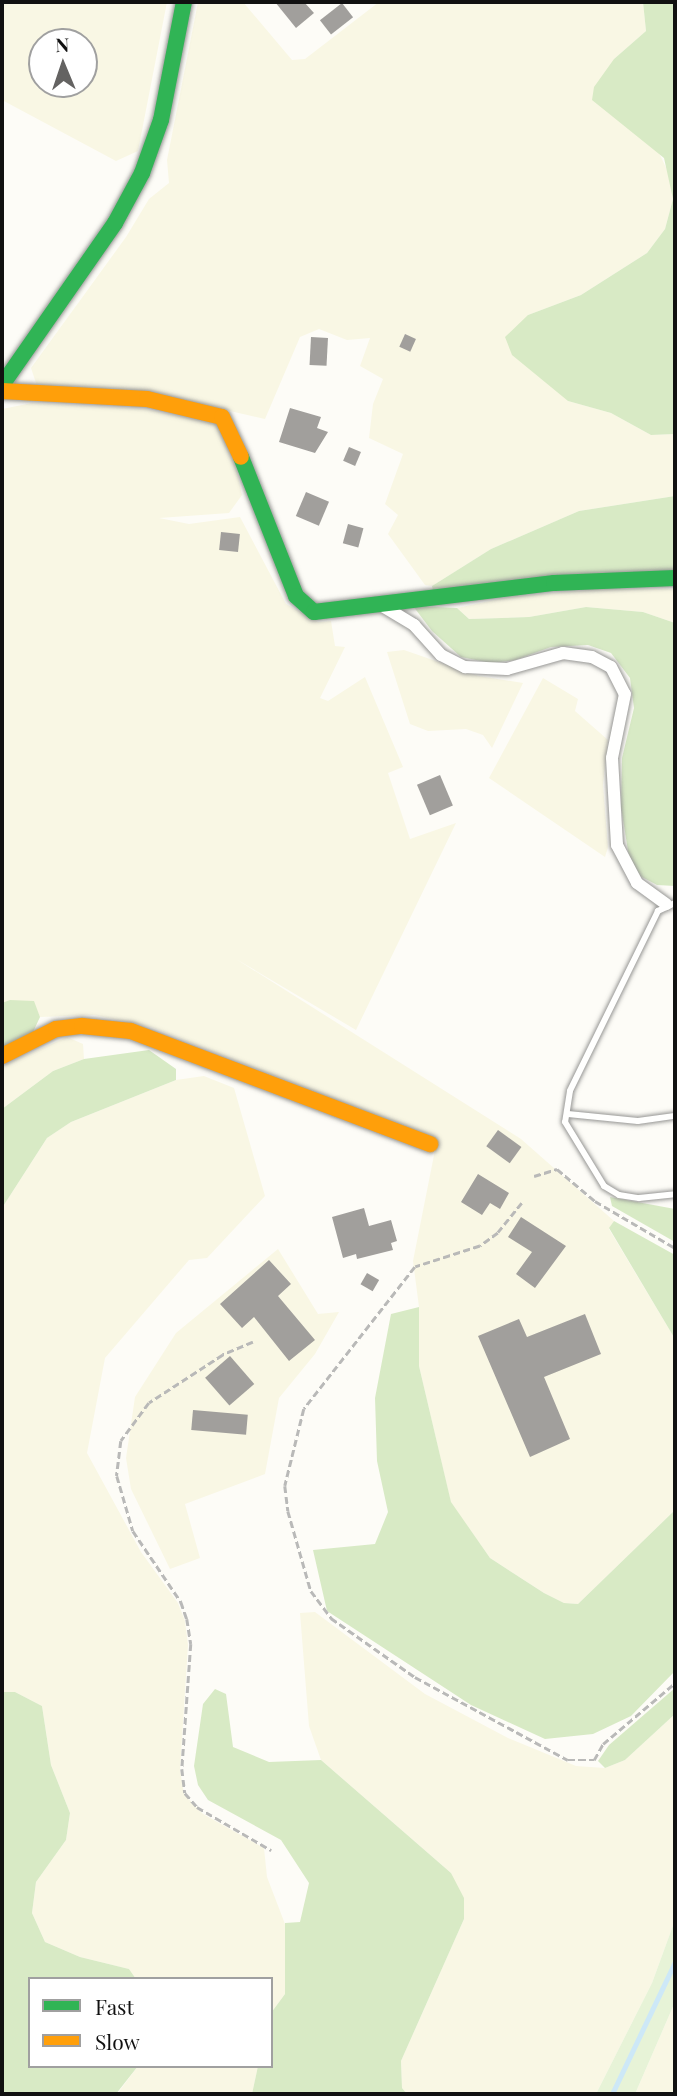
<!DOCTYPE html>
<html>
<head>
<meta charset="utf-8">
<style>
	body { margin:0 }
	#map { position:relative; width:677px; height:2096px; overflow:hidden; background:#fdfcf7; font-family:"Playfair Display",serif }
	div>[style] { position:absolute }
	.farmland>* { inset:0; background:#f9f7e4 }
	.green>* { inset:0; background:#e7f3d7 }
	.forest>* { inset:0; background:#d8eac5 }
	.stream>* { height:4.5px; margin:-2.25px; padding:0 2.25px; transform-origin:2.25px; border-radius:2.25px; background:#cde8f7 }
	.building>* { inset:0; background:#a19f9c; transform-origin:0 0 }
	.path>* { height:2.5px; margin-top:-1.25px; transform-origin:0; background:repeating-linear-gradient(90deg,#b9b9b8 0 7px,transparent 0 10.5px) }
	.roads { filter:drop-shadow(0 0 2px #979795) drop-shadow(0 0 2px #979795) }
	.lane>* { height:6px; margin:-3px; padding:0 3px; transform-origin:3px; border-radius:3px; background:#fffffe }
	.street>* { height:12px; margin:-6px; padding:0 6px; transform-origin:6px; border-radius:6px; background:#fffffe }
	.fast>* { height:16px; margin:-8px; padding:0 8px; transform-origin:8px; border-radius:8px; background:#30b455 }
	.slow>* { height:16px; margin:-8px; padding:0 8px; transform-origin:8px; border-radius:8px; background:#ff9f0a }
	span { translate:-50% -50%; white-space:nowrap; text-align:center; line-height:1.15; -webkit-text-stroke:7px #fff; paint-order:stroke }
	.frame { position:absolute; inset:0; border:4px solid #111; pointer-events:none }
	.legend { position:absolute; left:28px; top:1977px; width:245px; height:91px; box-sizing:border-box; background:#fff; border:2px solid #a0a0a0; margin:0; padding:9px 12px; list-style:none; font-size:21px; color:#111 }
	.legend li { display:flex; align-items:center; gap:14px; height:35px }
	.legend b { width:35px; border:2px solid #a0a0a0 }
	.north { position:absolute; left:28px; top:28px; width:70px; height:70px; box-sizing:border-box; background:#fff; border:2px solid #a0a0a0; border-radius:50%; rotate:358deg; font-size:19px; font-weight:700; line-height:28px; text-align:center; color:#111 }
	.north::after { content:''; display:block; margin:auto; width:24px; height:32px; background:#646362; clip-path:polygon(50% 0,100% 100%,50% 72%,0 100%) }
</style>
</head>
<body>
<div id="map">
	<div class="farmland">
		<div style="clip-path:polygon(evenodd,2px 2px,167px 2px,138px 151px,116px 161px,2px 100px,2px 2px,42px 42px,84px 42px,84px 84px,42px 84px,42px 42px)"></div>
		<div style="clip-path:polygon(198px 2px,243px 2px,292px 60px,305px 59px,379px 2px,643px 2px,646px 31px,614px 59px,671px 178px,673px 199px,665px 229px,647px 253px,581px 295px,528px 315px,568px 401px,611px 413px,651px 435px,675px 434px,675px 496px,579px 511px,491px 549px,432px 586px,425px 585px,388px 534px,398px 515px,385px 504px,403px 454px,369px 438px,373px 404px,383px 379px,360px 366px,370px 338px,347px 340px,319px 329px,300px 337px,265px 419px,148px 392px,37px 386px,31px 368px,126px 237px,149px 199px,169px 183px,167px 160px)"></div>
		<div style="clip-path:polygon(32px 403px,145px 409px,220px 425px,230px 439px,242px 495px,229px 513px,159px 518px,189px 524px,240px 517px,286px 604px,318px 622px,331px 621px,335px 646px,345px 647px,320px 698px,328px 701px,365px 677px,403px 767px,388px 773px,410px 839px,456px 823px,356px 1030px,236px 959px,521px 1139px,614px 1221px,609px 1229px,675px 1339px,675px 1510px,578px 1604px,564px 1603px,544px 1593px,490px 1558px,451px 1503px,419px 1366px,419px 1307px,413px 1261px,437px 1140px,151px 1027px,94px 1015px,40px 1017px,33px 1001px,2px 1003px,2px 409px)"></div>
		<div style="clip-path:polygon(600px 589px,675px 589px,675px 623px,643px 612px,586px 607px,529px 617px,469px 619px,457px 608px,508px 597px)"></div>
		<div style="clip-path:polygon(404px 650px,479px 676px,523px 683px,492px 748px,483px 735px,466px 729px,428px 731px,410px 724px,387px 652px)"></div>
		<div style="clip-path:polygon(543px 678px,578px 699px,575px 711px,608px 740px,603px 785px,608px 847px,605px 857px,489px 778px)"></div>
		<div style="clip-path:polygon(67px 1037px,83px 1044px,84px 1059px,53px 1071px,2px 1109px,2px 1066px)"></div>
		<div style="clip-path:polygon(204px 1076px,234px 1088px,265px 1196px,207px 1258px,189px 1260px,105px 1358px,87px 1453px,141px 1552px,178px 1603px,185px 1621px,188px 1645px,180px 1770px,184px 1794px,203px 1814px,264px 1848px,267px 1877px,285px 1924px,285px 1994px,271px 2013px,271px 1979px,136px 1979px,129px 1969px,80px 1957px,45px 1942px,32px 1913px,36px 1882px,66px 1840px,70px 1813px,51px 1765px,42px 1706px,15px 1692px,2px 1692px,2px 1208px,47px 1138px,71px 1122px,176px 1080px)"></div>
		<div style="clip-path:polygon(278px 1249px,318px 1314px,339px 1312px,315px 1354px,279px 1398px,265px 1474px,185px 1504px,200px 1558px,170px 1569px,131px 1489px,126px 1458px,135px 1397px,176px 1333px)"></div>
		<div style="clip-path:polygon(315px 1612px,425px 1694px,508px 1738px,576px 1766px,605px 1768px,625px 1760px,675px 1714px,675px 1920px,652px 1983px,596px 2094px,407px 2094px,402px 2088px,401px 2061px,464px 1919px,451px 1873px,321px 1760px,309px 1726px,300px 1613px)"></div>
		<div style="clip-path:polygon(675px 2002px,675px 2094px,635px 2094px)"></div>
		<div style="clip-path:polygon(138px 2066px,258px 2066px,252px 2094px,117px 2094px)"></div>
	</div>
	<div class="green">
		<div style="clip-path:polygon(675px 1920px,675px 2002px,635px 2094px,596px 2094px,652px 1983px)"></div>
	</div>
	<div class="forest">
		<div style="clip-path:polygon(643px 2px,675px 2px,675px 434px,651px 435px,611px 413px,568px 401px,512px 355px,505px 337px,528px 315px,581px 295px,647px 253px,665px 229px,673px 199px,664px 158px,592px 100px,594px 87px,614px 59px,646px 31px)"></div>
		<div style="clip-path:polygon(675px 496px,675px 575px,434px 595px,432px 586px,491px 549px,579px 511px)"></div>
		<div style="clip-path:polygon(413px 606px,457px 608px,469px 619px,529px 617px,586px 607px,643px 612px,675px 623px,675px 886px,657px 885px,640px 876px,629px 857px,621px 807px,622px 758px,634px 708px,630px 678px,611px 653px,588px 645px,551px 647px,515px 660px,491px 663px,461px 657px,432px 631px)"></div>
		<div style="clip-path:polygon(10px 1000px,34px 1001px,40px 1017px,33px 1032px,2px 1049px,2px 1003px)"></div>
		<div style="clip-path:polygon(149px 1050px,176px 1069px,176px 1080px,71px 1122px,47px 1138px,2px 1208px,2px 1109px,53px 1071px,84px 1059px)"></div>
		<div style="clip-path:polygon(610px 1197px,675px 1209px,675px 1242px,612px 1206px)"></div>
		<div style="clip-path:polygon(614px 1221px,675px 1255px,675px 1339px,609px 1228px)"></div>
		<div style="clip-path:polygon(419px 1307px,419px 1366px,451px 1502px,490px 1558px,544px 1593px,564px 1603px,578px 1604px,675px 1510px,675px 1671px,631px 1716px,593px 1734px,545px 1739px,471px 1705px,327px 1611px,313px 1550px,375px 1544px,388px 1512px,377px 1461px,375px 1398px,391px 1314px)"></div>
		<div style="clip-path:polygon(675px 1688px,675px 1714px,625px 1760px,605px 1768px,598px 1761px,609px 1745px)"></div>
		<div style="clip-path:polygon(215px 1689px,226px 1694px,233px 1747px,269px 1762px,321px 1760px,451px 1873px,464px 1898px,464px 1919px,401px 2061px,402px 2088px,407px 2094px,252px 2094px,258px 2066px,271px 2066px,271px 2013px,285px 1994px,285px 1923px,300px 1922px,309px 1883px,281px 1840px,208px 1800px,198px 1785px,194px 1766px,203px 1704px)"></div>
		<div style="clip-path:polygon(2px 1692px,15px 1692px,42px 1706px,51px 1765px,70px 1813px,66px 1840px,36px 1882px,32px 1913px,45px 1942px,80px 1957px,129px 1969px,136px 1979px,30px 1979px,30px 2066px,138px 2066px,116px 2094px,2px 2094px)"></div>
	</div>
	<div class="stream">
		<div style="left:612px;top:2094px;width:146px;rotate:-64.5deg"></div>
	</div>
	<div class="building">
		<div style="clip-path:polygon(275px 2px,304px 2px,314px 13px,296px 28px)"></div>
		<div style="left:342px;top:3px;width:18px;height:28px;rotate:52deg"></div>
		<div style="left:405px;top:334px;width:12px;height:14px;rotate:24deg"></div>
		<div style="left:311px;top:337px;width:17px;height:28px;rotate:3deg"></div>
		<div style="clip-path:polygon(290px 408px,321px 417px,317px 428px,328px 432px,315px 453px,279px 442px)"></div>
		<div style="left:349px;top:447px;width:13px;height:15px;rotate:23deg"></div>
		<div style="left:306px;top:492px;width:25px;height:26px;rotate:23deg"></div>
		<div style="left:348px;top:524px;width:16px;height:20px;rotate:15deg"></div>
		<div style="left:221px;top:532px;width:19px;height:18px;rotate:6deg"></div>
		<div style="left:440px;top:775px;width:33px;height:25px;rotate:67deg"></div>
		<div style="left:498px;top:1130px;width:29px;height:20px;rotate:36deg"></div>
		<div style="clip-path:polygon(478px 1174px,509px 1193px,500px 1209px,490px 1203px,482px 1215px,461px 1202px)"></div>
		<div style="clip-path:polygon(364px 1208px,369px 1226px,391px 1220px,397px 1241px,391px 1243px,393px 1250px,357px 1259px,356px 1254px,343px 1258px,332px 1217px)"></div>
		<div style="clip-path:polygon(521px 1217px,566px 1246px,535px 1288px,516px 1274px,532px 1252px,508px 1237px)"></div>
		<div style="clip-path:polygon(269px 1260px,291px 1284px,278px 1296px,315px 1340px,289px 1361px,254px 1317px,242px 1328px,220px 1304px)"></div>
		<div style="left:367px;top:1273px;width:14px;height:13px;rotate:30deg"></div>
		<div style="clip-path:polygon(585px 1314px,601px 1354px,544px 1377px,570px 1439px,530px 1457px,478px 1336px,519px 1319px,527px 1337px)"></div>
		<div style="left:230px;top:1356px;width:37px;height:33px;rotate:49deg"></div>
		<div style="left:193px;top:1410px;width:55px;height:20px;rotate:5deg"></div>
	</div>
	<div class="path">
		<div style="left:534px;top:1176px;width:24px;rotate:-17deg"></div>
		<div style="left:557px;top:1169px;width:50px;rotate:40.1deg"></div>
		<div style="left:595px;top:1201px;width:93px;rotate:30.4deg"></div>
		<div style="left:522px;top:1203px;width:38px;rotate:129deg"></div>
		<div style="left:498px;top:1233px;width:22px;rotate:144deg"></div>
		<div style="left:480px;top:1246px;width:68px;rotate:162.1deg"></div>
		<div style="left:415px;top:1267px;width:180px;rotate:128deg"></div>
		<div style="left:304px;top:1409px;width:79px;rotate:103.9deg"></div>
		<div style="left:285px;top:1486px;width:25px;rotate:83deg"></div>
		<div style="left:288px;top:1511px;width:83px;rotate:74deg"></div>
		<div style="left:311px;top:1591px;width:34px;rotate:53deg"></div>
		<div style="left:331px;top:1618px;width:103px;rotate:35.1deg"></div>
		<div style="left:415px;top:1677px;width:174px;rotate:28.5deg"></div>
		<div style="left:568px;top:1760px;width:26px"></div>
		<div style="left:594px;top:1760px;width:18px;rotate:-61deg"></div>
		<div style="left:603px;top:1744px;width:94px;rotate:-40.3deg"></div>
		<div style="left:253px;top:1342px;width:33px;rotate:157deg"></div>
		<div style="left:223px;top:1355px;width:88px;rotate:147deg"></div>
		<div style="left:149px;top:1403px;width:47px;rotate:126.4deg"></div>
		<div style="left:121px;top:1441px;width:35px;rotate:97deg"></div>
		<div style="left:117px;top:1476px;width:57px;rotate:73.8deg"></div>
		<div style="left:133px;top:1531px;width:86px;rotate:55.9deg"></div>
		<div style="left:181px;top:1602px;width:18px;rotate:71deg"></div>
		<div style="left:187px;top:1619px;width:25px;rotate:81deg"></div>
		<div style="left:191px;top:1644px;width:125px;rotate:94.1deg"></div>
		<div style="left:182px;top:1769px;width:24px;rotate:83deg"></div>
		<div style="left:185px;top:1793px;width:18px;rotate:49deg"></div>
		<div style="left:197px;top:1807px;width:86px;rotate:30.2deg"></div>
	</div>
	<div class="roads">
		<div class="lane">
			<div style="left:675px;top:903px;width:19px;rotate:155deg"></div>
			<div style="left:658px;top:911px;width:200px;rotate:116.1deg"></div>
			<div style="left:570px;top:1091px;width:31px;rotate:99deg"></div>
			<div style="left:565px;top:1122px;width:75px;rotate:58.6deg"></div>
			<div style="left:604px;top:1186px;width:17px;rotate:31deg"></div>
			<div style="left:619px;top:1195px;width:20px;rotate:9deg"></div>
			<div style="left:639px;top:1198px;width:36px;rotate:-6deg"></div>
			<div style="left:568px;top:1114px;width:70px;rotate:5.7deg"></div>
			<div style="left:638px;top:1121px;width:37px;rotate:-8deg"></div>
		</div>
		<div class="street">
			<div style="left:381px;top:605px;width:39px;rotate:31deg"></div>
			<div style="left:414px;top:625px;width:40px;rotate:48deg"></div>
			<div style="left:441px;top:655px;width:27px;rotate:27deg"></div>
			<div style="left:465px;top:667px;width:42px;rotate:2.7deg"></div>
			<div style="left:507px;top:669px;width:58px;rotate:-15.9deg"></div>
			<div style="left:563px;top:653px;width:29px;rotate:8deg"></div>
			<div style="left:592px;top:657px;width:21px;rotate:28deg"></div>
			<div style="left:611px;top:667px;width:30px;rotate:63deg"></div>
			<div style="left:625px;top:694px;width:65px;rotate:101.5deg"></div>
			<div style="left:612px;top:758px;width:87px;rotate:86.7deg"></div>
			<div style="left:617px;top:845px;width:43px;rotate:62.2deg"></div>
			<div style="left:637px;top:883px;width:36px;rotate:36deg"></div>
		</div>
		<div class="fast">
			<div style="left:2px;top:385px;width:198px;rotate:-55.1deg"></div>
			<div style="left:115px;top:223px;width:57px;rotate:-61.6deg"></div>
			<div style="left:142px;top:173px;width:56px;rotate:-70.3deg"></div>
			<div style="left:161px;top:120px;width:120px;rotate:-79deg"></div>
			<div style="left:241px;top:457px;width:149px;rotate:68.4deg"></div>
			<div style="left:296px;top:596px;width:24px;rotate:42deg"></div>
			<div style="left:314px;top:612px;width:242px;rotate:-6.9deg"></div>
			<div style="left:554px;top:583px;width:121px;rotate:-2.4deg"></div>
		</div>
		<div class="slow">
			<div style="left:2px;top:391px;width:145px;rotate:3.2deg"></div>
			<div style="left:147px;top:399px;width:77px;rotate:13.5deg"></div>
			<div style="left:222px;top:417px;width:44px;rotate:64.6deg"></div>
			<div style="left:2px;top:1056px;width:60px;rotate:-26.6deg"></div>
			<div style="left:56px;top:1029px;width:26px;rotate:-7deg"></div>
			<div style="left:82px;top:1026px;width:49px;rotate:5.8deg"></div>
			<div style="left:131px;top:1031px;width:320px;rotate:20.7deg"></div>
		</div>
	</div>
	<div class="frame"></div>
	<ul class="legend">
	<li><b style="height:9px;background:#30b455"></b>Fast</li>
	<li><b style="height:9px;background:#ff9f0a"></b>Slow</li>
	</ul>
	<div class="north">N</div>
</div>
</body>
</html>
